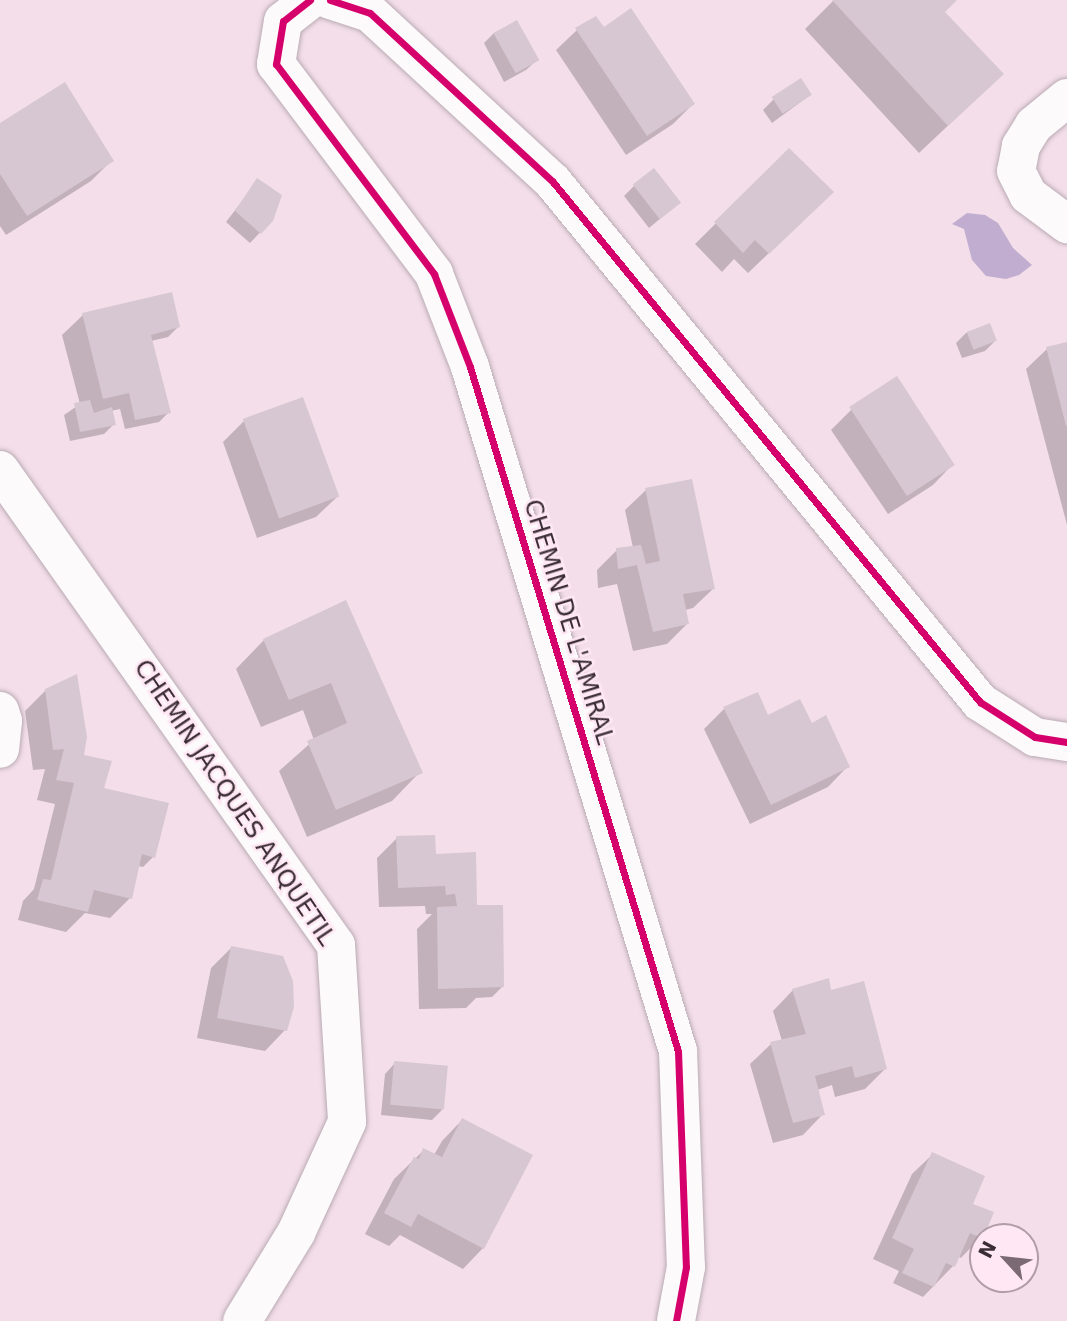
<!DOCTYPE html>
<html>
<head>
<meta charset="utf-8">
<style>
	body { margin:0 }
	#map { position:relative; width:1067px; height:1321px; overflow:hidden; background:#f3dee9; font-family:"DejaVu Sans",sans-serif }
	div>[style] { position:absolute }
	.water>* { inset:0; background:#c1add0 }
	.shadow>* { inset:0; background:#0003 }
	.building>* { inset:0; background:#d6c7d2; transform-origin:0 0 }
	.roads { filter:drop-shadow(0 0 2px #baabb3) drop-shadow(0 0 2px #baabb3) }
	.street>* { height:38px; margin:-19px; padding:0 19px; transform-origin:19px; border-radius:19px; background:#fdfafc }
	.cycleway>* { height:7px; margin:-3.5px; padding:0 3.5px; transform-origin:3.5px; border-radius:3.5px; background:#d6006c }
	span { translate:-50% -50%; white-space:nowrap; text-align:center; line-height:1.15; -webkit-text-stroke:5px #ffe8f3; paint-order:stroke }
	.street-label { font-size:24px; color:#3a2c33 }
	.north { position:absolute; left:969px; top:1223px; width:70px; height:70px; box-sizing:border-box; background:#ffe8f3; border:2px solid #b09da6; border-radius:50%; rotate:297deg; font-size:19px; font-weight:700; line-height:28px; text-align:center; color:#3a2c33 }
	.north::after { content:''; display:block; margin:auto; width:24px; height:32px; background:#7b6a73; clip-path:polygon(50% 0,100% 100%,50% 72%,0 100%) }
</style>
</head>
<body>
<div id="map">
	<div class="water">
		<div style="clip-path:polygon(967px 213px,985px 215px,998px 223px,1013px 248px,1032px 265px,1019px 275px,1006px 279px,986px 276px,972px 260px,964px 229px,952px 224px)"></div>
	</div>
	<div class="shadow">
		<div style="clip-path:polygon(834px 0,955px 0,943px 12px,973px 102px,919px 153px,805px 29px)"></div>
		<div style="clip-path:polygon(603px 29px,693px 104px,673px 124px,626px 155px,556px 50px,577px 30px)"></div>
		<div style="clip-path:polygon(494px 33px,537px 60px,526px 70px,504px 82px,484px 43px)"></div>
		<div style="clip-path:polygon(810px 95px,772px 123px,763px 110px,774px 99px)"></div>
		<div style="clip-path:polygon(0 125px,112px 160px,91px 181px,6px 235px,0 226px)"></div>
		<div style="clip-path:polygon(789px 151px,812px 212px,748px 273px,734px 259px,722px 272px,695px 244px)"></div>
		<div style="clip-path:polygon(258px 180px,272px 220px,250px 243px,226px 222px)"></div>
		<div style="clip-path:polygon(634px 186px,679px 203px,649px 228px,624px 196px)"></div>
		<div style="clip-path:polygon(83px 315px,178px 327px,168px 337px,151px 341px,169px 412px,159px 422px,125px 429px,120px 409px,111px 411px,114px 424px,104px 434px,70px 441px,64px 415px,80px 404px,62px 335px)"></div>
		<div style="clip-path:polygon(989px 325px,995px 341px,985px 351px,962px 358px,956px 343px,966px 333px)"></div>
		<div style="clip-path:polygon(1067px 344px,1067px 525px,1026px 369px,1047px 349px)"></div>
		<div style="clip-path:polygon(897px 378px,953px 464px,933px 485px,888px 514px,831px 430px,851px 410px)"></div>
		<div style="clip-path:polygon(244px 421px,337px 497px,316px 517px,257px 538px,223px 442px)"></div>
		<div style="clip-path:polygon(646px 490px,714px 588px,693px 608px,685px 610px,688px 623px,667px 644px,633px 651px,617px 584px,598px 588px,597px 570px,617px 550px,633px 548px,625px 510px)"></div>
		<div style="clip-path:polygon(345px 602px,420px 772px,392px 801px,307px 837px,279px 771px,314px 740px,303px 710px,261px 727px,236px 669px,264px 640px)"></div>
		<div style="clip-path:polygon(46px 690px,102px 789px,153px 857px,143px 867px,138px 866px,130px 898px,110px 918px,85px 913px,66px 932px,18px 920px,23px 901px,34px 889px,55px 804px,37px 800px,45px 769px,33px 770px,25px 711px)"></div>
		<div style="clip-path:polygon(724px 709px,811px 725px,848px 766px,828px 787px,750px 824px,704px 729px)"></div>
		<div style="clip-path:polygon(397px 838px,435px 855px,475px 907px,503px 986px,492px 997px,476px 998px,466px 1008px,419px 1009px,417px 929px,432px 914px,426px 914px,425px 906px,379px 907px,377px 858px)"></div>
		<div style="clip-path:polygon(231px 948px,285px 1030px,265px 1051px,197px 1038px,211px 968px)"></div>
		<div style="clip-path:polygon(793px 990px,829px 993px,885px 1069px,865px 1089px,835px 1097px,832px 1085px,817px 1090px,823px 1114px,803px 1135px,773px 1143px,750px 1064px,771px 1044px,782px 1041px,773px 1011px)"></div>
		<div style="clip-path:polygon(395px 1063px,442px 1110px,432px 1120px,381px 1115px,385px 1074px)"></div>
		<div style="clip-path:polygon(462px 1120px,483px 1248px,463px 1269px,400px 1235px,389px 1246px,365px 1234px,394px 1179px,424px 1150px,434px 1155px,442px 1141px)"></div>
		<div style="clip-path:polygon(933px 1154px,981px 1237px,961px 1258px,958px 1256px,953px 1266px,923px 1297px,893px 1283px,899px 1271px,873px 1259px,912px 1174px)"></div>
	</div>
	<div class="building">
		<div style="clip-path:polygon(832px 0,957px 0,945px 12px,1004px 74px,948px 126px)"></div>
		<div style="clip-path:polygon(631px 8px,695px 104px,647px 136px,575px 28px,596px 16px,604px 27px)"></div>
		<div style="left:517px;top:20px;width:46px;height:27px;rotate:61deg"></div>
		<div style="left:801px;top:78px;width:20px;height:35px;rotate:57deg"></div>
		<div style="clip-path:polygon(65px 82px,114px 161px,27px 216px,0 174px,0 123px)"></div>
		<div style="clip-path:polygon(789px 148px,834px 192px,769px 254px,755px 240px,743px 253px,714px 222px)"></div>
		<div style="left:654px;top:168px;width:44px;height:27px;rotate:52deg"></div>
		<div style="clip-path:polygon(257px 178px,282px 195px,273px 221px,261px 234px,235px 211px)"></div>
		<div style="clip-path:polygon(172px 292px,180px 327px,151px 335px,171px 413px,135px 420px,129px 393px,103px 399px,82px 313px)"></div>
		<div style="left:990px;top:323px;width:19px;height:25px;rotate:69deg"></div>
		<div style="clip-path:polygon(1067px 342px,1067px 426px,1066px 426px,1046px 347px)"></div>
		<div style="left:897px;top:376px;width:106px;height:57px;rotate:57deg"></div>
		<div style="left:303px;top:397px;width:106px;height:64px;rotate:70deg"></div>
		<div style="clip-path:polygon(90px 400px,94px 413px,112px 407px,116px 425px,80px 432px,74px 403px)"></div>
		<div style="clip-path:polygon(692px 479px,715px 589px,683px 594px,689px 624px,653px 632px,637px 565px,618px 569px,616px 548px,641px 545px,646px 564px,660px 561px,645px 488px)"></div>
		<div style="clip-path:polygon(346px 600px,423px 773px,336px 810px,307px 741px,347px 723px,331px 683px,289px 700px,263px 639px)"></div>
		<div style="clip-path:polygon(77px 674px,87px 737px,84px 755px,112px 761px,104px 788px,169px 803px,155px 858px,142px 854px,132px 899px,94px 890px,88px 912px,37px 900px,43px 879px,51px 880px,74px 783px,56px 780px,64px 749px,53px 750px,45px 689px)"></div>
		<div style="clip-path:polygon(758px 692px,768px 715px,800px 699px,812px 723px,826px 715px,850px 767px,771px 805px,723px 707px)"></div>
		<div style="clip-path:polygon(435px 835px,436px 854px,476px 852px,477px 905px,503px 905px,504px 987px,438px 989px,437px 907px,457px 906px,455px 894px,446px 895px,445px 886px,398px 888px,396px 836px)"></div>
		<div style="clip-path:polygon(231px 946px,283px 956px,293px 981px,294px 1007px,287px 1031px,217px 1018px)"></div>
		<div style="clip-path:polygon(829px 978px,831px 990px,864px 981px,887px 1069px,855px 1078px,852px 1066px,815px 1076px,825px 1115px,793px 1123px,770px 1042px,806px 1034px,792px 989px)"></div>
		<div style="left:394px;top:1061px;width:54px;height:44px;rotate:5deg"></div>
		<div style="clip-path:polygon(462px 1118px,533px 1155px,484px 1249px,418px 1214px,411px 1227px,384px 1213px,414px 1157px,419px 1159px,423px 1148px,442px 1157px)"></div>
		<div style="clip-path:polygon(932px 1152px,985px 1176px,973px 1204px,994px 1212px,983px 1239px,970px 1233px,955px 1267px,946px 1263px,934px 1287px,902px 1273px,914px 1249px,892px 1238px)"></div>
	</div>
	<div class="roads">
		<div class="street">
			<div style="left:310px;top:0;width:34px;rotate:142deg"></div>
			<div style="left:283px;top:21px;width:44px;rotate:99.2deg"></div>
			<div style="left:276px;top:64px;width:263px;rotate:53deg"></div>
			<div style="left:434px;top:274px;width:100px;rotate:68.8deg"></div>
			<div style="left:470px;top:367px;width:715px;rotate:73.09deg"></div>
			<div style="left:678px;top:1051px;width:216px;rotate:87.9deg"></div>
			<div style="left:686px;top:1267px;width:55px;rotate:100.5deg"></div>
			<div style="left:330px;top:0;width:42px;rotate:18deg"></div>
			<div style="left:370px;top:13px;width:249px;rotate:42.7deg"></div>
			<div style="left:553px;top:182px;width:673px;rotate:50.61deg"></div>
			<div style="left:980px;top:702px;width:65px;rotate:32.5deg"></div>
			<div style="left:1035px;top:737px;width:32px;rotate:9deg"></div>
			<div style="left:1067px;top:98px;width:43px;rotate:140.7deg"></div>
			<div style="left:1034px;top:125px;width:25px;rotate:122deg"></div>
			<div style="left:1021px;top:146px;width:25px;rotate:101deg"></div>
			<div style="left:1016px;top:171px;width:27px;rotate:63deg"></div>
			<div style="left:1028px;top:195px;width:49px;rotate:36.6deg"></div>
			<div style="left:0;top:470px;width:582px;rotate:54.73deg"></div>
			<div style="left:336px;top:945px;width:177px;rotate:86.4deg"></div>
			<div style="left:347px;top:1122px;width:122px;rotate:114.7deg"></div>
			<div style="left:296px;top:1233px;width:103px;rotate:121.5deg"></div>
			<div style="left:0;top:711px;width:10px;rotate:73deg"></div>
			<div style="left:3px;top:721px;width:28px;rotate:96deg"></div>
		</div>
	</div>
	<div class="cycleway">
		<div style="left:310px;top:0;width:34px;rotate:142deg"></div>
		<div style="left:283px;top:21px;width:44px;rotate:99.2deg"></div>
		<div style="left:276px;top:64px;width:263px;rotate:53deg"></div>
		<div style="left:434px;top:274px;width:100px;rotate:68.8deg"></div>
		<div style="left:470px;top:367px;width:715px;rotate:73.09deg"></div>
		<div style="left:678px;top:1051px;width:216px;rotate:87.9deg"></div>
		<div style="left:686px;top:1267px;width:55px;rotate:100.5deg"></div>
		<div style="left:330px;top:0;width:42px;rotate:18deg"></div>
		<div style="left:370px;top:13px;width:249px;rotate:42.7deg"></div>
		<div style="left:553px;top:182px;width:673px;rotate:50.61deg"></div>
		<div style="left:980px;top:702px;width:65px;rotate:32.5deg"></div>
		<div style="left:1035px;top:737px;width:32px;rotate:9deg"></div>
	</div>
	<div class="street-label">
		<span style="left:568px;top:622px;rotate:73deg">CHEMIN DE L'AMIRAL</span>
		<span style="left:234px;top:803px;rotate:56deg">CHEMIN JACQUES ANQUETIL</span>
	</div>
	<div class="north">N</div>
</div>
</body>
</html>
